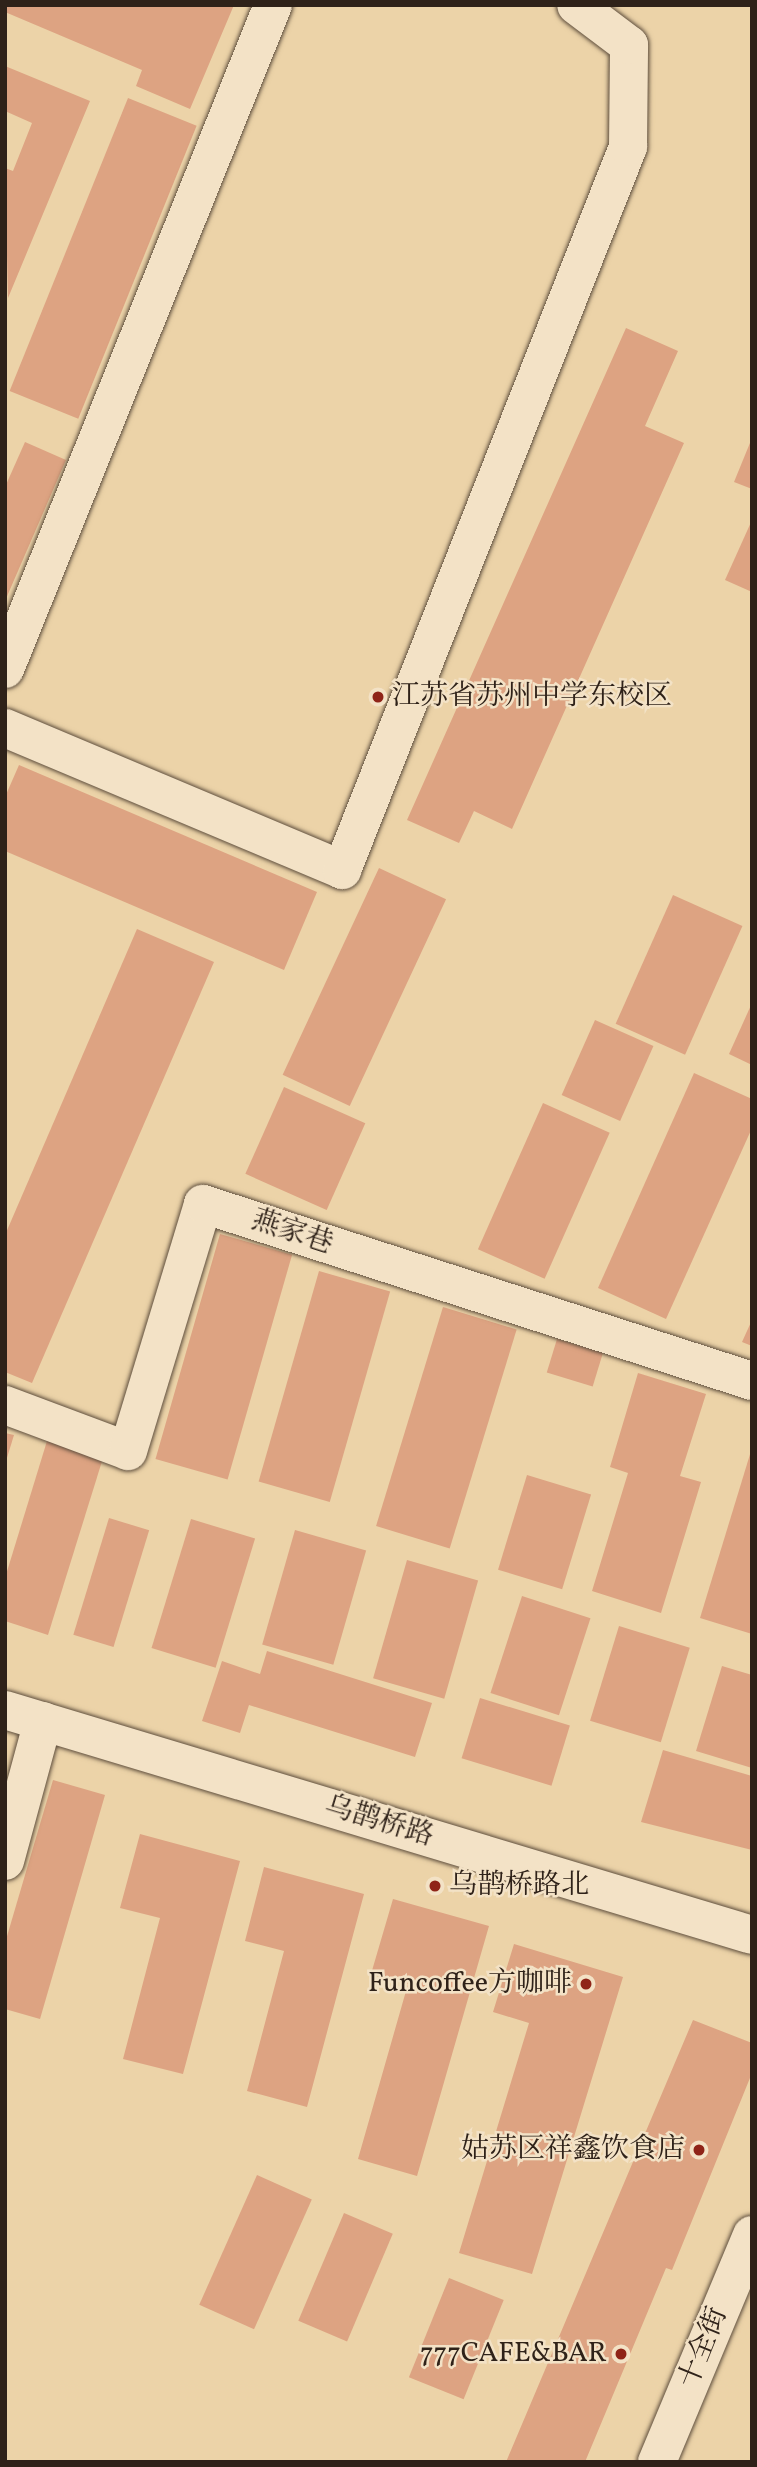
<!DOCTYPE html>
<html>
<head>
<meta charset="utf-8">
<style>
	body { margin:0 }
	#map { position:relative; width:757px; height:2467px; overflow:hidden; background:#ecd3a8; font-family:Vollkorn,"Noto Serif SC",serif }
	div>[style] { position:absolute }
	.building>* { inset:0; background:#dda382; transform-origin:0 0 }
	.roads { filter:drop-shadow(0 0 2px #5e4e3d) drop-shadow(0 0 2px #5e4e3d) }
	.minor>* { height:38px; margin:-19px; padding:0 19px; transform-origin:19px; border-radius:19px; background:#f3e2c6 }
	.tertiary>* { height:38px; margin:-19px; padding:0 19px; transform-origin:19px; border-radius:19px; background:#f3e2c6 }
	.secondary>* { height:38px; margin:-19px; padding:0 19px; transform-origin:19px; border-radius:19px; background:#f3e2c6 }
	.dots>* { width:19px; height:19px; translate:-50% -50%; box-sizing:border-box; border:4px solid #f3e2c6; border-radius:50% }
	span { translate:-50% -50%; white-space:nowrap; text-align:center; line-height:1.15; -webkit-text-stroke:5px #f3e2c6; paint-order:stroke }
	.poi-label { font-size:28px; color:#2f2219 }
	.left { translate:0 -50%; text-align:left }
	.right { translate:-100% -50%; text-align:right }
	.street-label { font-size:28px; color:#2f2219 }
	.frame { position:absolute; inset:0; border:7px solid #2f2219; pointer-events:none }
</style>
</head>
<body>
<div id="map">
	<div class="building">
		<div style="clip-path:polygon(5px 5px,234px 5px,190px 109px,136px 86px,142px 70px,5px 12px)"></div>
		<div style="clip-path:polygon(5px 66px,90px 101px,8px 298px,5px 168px,13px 171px,32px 123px,5px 111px)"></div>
		<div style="left:128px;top:98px;width:74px;height:316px;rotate:22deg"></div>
		<div style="clip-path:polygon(626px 328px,678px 351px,645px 426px,684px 443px,512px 829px,474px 811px,459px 843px,407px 820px)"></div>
		<div style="clip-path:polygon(752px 438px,752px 489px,734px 482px)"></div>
		<div style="clip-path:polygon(25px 442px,66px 460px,5px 601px,5px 487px)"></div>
		<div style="clip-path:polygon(752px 520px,752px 592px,725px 580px)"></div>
		<div style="clip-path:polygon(19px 765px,317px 892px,284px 970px,5px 851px,5px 797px)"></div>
		<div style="left:379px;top:868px;width:74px;height:228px;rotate:25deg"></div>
		<div style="left:673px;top:895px;width:76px;height:141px;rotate:24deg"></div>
		<div style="clip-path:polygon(137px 929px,214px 962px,32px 1383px,5px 1372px,5px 1235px)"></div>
		<div style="clip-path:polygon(752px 1003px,752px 1065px,729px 1054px)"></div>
		<div style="left:595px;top:1020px;width:64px;height:82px;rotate:24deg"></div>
		<div style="clip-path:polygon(694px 1073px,752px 1099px,752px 1128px,666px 1319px,598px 1288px)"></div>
		<div style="left:284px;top:1087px;width:89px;height:95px;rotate:24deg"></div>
		<div style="left:543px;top:1103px;width:73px;height:160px;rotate:24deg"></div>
		<div style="left:220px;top:1234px;width:75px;height:234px;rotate:16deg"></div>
		<div style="left:319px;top:1271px;width:74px;height:219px;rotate:16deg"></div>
		<div style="left:443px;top:1307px;width:77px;height:229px;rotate:17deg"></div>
		<div style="clip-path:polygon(752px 1320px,752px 1346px,742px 1342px)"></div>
		<div style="left:557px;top:1339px;width:48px;height:35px;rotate:17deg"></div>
		<div style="clip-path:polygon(638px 1373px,706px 1394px,680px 1476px,701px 1482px,661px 1613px,592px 1591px,628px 1473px,610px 1467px)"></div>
		<div style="clip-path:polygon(5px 1433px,14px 1435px,6px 1461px,5px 1461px)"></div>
		<div style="clip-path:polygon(47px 1441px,103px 1458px,48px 1635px,5px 1621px,5px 1578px)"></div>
		<div style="clip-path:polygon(751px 1451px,752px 1451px,752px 1634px,700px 1618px)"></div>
		<div style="left:527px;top:1475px;width:67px;height:99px;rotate:17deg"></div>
		<div style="left:109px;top:1518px;width:42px;height:122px;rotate:17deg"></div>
		<div style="left:191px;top:1519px;width:67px;height:135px;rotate:17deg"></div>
		<div style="left:295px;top:1530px;width:74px;height:119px;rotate:16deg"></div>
		<div style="left:407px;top:1560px;width:74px;height:123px;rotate:16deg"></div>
		<div style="left:522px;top:1596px;width:72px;height:102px;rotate:18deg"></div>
		<div style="left:619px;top:1626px;width:74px;height:99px;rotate:17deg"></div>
		<div style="clip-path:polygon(267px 1651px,432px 1703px,415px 1757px,249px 1705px,240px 1733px,202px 1721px,222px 1661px,260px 1674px)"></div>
		<div style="clip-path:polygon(722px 1666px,752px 1675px,752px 1768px,696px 1751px)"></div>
		<div style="left:480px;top:1698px;width:94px;height:63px;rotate:17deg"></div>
		<div style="clip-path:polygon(663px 1750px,752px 1776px,752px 1850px,641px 1822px)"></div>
		<div style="clip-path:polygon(53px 1780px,105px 1795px,40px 2019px,5px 2009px,5px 1943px)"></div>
		<div style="clip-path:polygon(140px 1834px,240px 1861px,183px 2074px,123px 2059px,160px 1918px,120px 1908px)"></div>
		<div style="clip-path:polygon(264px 1867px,364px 1894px,307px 2107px,247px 2091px,284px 1951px,245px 1941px)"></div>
		<div style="clip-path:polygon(393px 1899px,489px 1926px,417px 2176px,358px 2159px,408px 1984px,371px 1974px)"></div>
		<div style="clip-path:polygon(514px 1944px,623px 1977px,532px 2274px,459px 2253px,529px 2023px,493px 2012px)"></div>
		<div style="clip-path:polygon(693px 2020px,752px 2043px,752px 2073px,672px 2270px,666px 2268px,585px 2462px,506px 2462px)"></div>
		<div style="left:257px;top:2175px;width:60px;height:142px;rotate:24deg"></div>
		<div style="left:344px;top:2213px;width:53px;height:117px;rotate:23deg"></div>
		<div style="left:449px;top:2278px;width:59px;height:107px;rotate:22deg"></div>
	</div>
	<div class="roads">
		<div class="minor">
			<div style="left:5px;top:669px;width:716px;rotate:-68.02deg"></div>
			<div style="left:5px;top:728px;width:366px;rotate:22.8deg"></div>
			<div style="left:342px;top:870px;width:778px;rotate:-68.42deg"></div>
			<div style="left:628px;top:147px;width:102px;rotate:-89.4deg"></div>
			<div style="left:629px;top:45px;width:66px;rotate:-143deg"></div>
			<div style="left:5px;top:1405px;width:131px;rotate:20.5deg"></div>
			<div style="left:128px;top:1451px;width:258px;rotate:-73.1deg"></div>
			<div style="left:203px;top:1204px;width:577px;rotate:17.87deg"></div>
			<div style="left:5px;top:1861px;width:145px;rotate:-74.8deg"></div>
		</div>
		<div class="tertiary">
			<div style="left:5px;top:1710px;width:780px;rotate:16.76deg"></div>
		</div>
		<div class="secondary">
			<div style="left:657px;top:2462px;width:246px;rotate:-67.3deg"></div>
		</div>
	</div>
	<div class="dots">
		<div style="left:378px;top:697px;background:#8f2418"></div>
		<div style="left:435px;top:1886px;background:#8f2418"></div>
		<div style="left:586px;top:1984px;background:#8f2418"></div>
		<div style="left:699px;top:2150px;background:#8f2418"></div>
		<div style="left:621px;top:2354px;background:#8f2418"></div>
	</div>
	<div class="poi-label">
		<span class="left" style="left:392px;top:697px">江苏省苏州中学东校区</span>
		<span class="left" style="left:449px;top:1886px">乌鹊桥路北</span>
		<span class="right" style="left:572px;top:1984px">Funcoffee方咖啡</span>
		<span class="right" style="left:685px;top:2150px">姑苏区祥鑫饮食店</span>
		<span class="right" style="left:607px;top:2354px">777CAFE&amp;BAR</span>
	</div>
	<div class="street-label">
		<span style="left:292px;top:1233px;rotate:18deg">燕家巷</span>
		<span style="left:379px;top:1822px;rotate:17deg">乌鹊桥路</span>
		<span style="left:704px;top:2348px;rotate:-68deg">十全街</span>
	</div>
	<div class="frame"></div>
</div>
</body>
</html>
